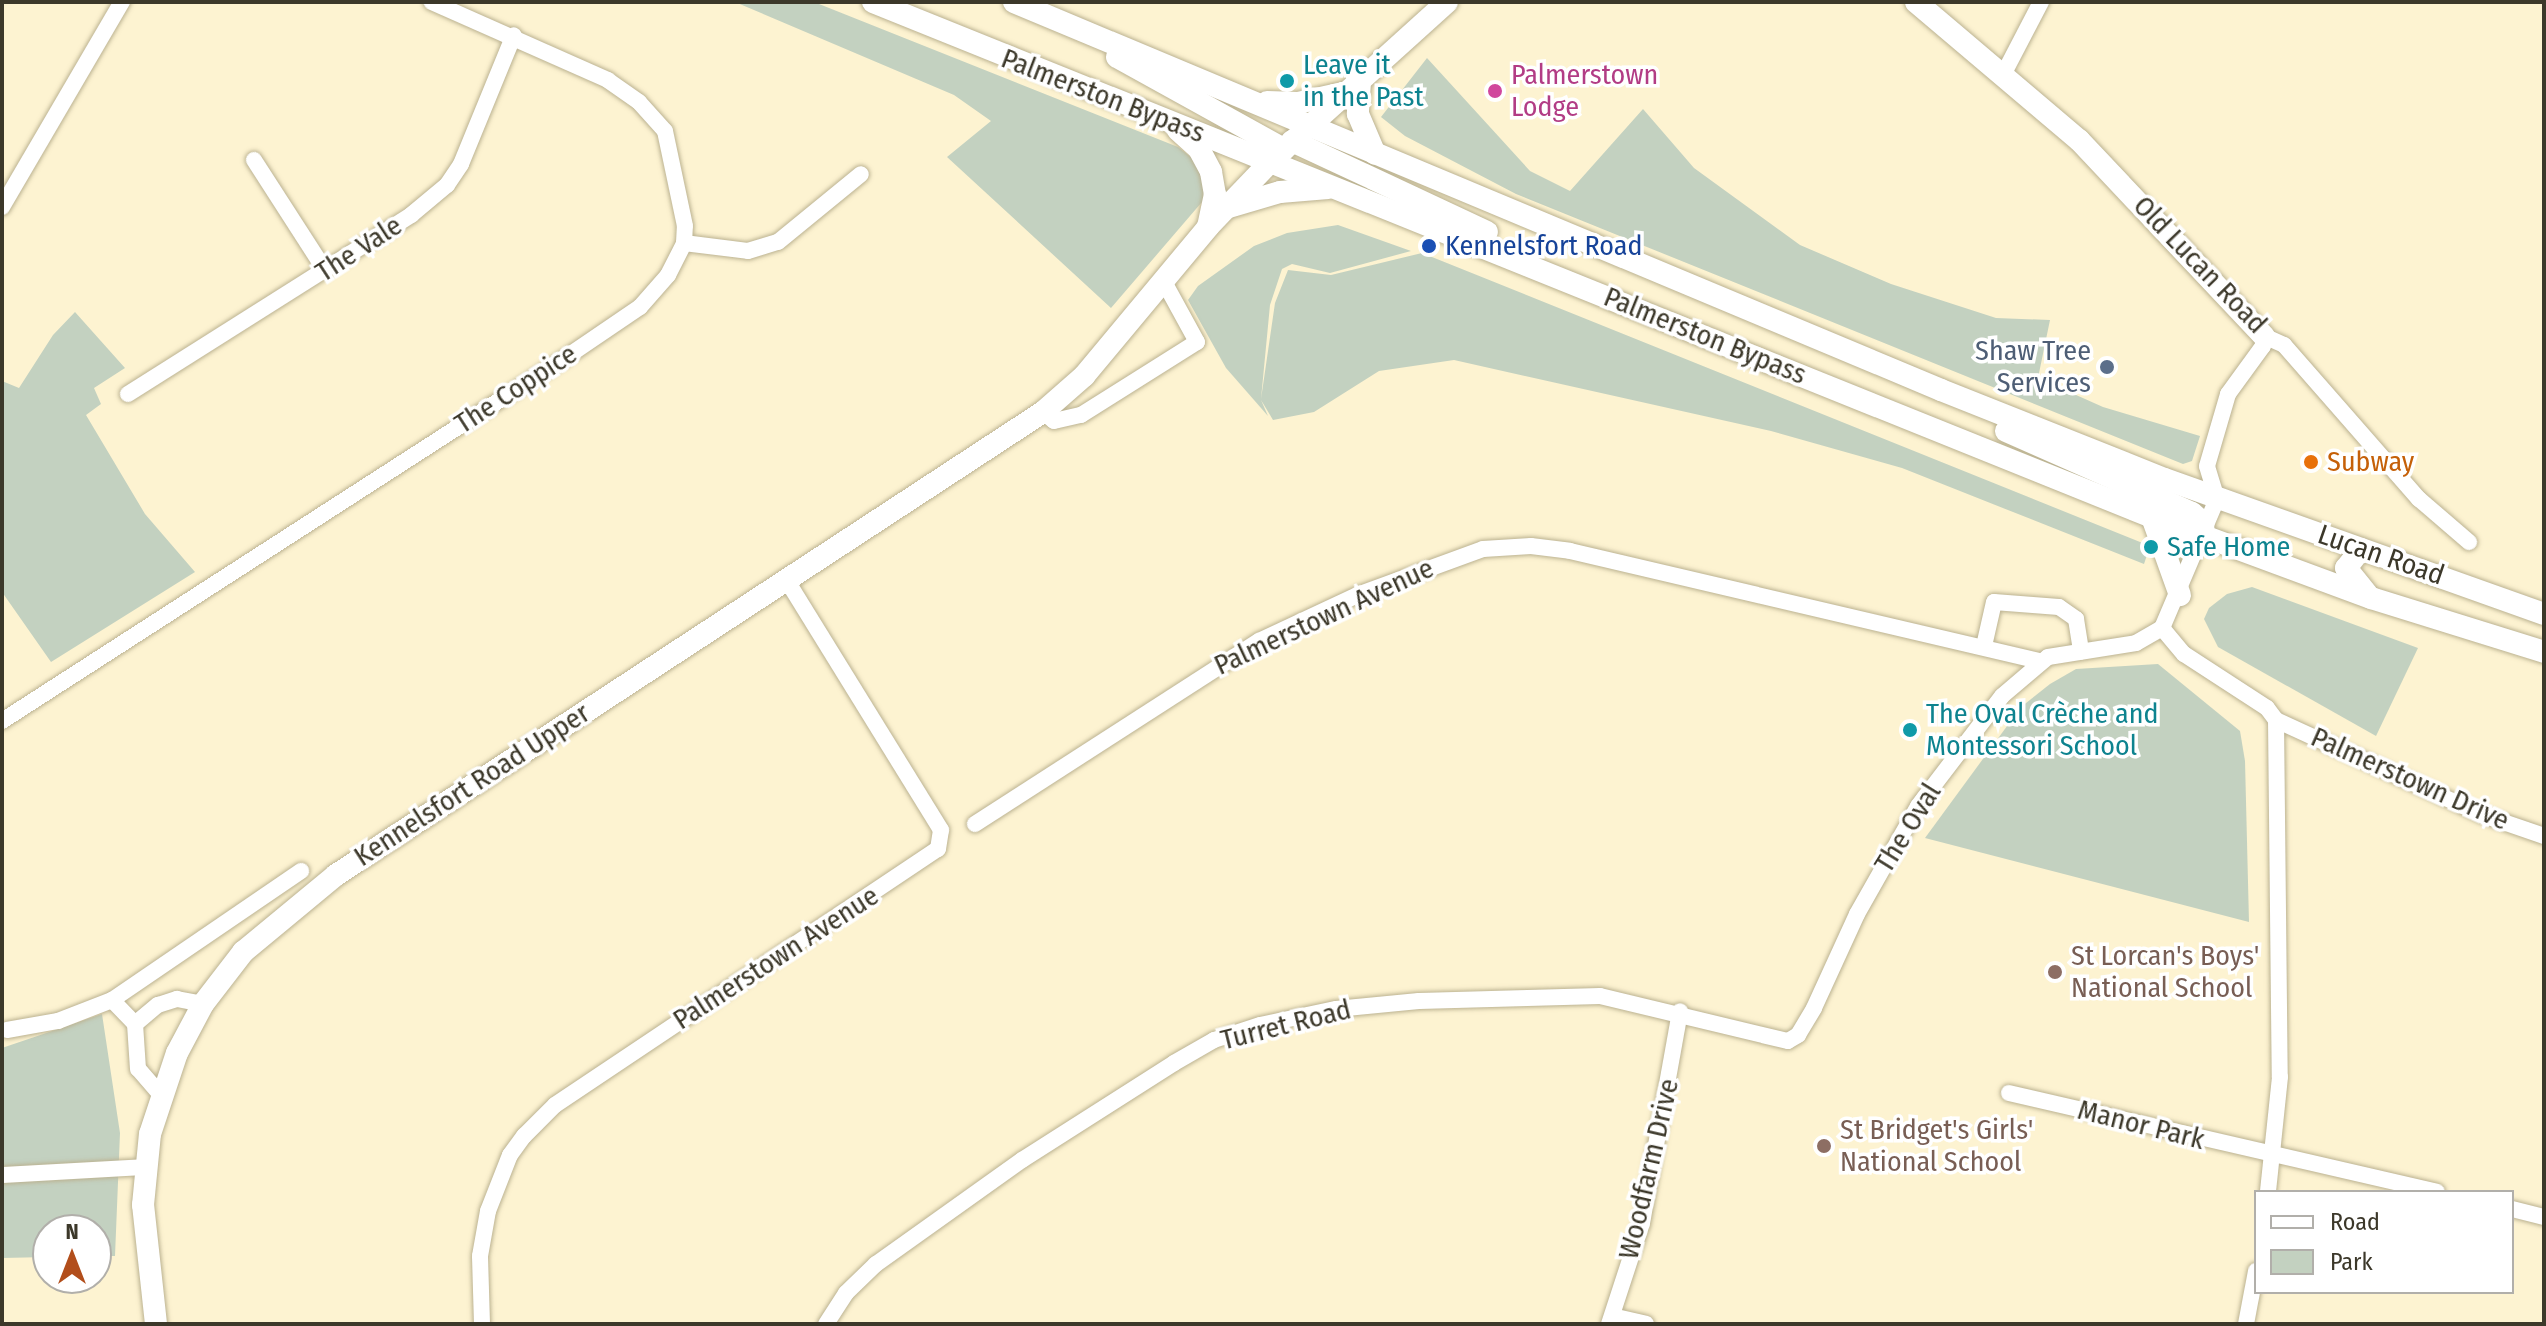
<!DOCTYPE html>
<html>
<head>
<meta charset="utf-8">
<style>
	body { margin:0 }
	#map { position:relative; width:2546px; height:1326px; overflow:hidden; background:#fdf3d1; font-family:"Fira Sans Condensed",sans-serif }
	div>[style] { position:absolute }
	.green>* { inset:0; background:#c3d1c0 }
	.roads { filter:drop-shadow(0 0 2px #bbb291) drop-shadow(0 0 2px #bbb291) }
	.street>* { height:16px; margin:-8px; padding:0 8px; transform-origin:8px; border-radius:8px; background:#fff }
	.secondary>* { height:22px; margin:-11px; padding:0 11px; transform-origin:11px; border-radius:11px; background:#fff }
	.dots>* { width:22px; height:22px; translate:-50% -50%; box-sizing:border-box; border:4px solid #fff; border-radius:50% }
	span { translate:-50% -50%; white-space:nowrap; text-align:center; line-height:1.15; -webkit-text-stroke:7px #fff; paint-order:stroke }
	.culture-label { font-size:28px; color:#0d838f }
	.left { translate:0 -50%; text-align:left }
	.hotel-label { font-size:28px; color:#b23c85 }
	.street-label { font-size:28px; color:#3c382a }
	.transit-label { font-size:28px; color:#164399 }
	.service-label { font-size:28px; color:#4e5e75 }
	.right { translate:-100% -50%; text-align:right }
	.food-label { font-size:28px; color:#c56008 }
	.education-label { font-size:28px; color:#785e54 }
	.frame { position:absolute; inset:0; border:4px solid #3c382a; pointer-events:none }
	.legend { position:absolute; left:2254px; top:1190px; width:260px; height:104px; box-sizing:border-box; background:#fff; border:2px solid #b1afaa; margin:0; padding:10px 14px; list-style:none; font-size:24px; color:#3c382a }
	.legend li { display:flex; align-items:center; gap:16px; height:40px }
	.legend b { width:40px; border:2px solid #b1afaa }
	.north { position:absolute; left:32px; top:1214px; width:80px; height:80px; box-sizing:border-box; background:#fff; border:2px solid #b1afaa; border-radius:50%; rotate:0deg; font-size:22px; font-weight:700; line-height:32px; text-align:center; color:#3c382a }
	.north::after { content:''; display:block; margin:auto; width:28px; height:36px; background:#b24e1b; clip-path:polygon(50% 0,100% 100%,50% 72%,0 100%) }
</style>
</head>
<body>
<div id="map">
	<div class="green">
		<div style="clip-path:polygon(735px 2px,814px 2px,1178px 147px,1202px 166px,1208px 195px,1111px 308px,947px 157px,991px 121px,954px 95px)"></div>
		<div style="clip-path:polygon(1427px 58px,1530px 171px,1570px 191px,1643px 109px,1694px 168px,1800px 245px,1891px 284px,1996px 318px,2050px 320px,2038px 378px,2103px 407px,2200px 436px,2192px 461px,2183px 464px,1516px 194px,1405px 136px,1381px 117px)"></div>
		<div style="clip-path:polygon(1338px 225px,1411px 251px,1330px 273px,1292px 264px,1282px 269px,1270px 305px,1261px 399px,1275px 303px,1288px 270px,1331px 275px,1422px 253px,2150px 546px,2144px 564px,1902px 468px,1771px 431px,1454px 360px,1379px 371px,1314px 412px,1273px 420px,1261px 400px,1268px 416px,1226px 368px,1188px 300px,1198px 286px,1254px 246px,1287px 233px)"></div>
		<div style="clip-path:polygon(75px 312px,125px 368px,94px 388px,101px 404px,86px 415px,145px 514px,195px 572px,51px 662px,2px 592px,2px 381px,19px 388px,53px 335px)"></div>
		<div style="clip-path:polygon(2252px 587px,2418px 648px,2376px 736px,2218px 647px,2204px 619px,2209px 608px,2227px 594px)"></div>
		<div style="clip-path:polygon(2158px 664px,2240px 731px,2245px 761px,2249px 922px,1925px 838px,2021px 707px,2050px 684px,2076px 669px)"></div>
		<div style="clip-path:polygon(102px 1014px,120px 1133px,115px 1256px,96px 1256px,96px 1230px,48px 1230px,48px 1257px,2px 1258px,2px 1048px)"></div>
	</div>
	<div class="roads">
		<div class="street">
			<div style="left:2004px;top:73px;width:80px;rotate:-62.5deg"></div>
			<div style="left:254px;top:160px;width:131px;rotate:57.2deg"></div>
			<div style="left:2px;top:207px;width:238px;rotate:-59.7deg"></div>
			<div style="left:684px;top:243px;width:64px;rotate:7.1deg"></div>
			<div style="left:748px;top:251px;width:31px;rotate:-17deg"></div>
			<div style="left:778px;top:242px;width:107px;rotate:-39.3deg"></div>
			<div style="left:128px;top:394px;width:335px;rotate:-32.3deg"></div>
			<div style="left:411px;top:215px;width:47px;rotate:-39.8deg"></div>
			<div style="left:447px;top:185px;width:25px;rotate:-56deg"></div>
			<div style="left:461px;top:164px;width:139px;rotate:-67.7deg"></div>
			<div style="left:1043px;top:412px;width:14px;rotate:39deg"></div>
			<div style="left:1054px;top:421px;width:28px;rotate:-13deg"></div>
			<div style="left:1081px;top:415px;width:137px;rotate:-32.2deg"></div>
			<div style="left:1197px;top:342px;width:71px;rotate:-118.7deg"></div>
			<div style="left:2162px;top:628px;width:140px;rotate:-66.9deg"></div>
			<div style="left:2217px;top:499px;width:34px;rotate:-107deg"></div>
			<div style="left:2207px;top:466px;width:75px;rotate:-73.7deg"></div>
			<div style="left:2228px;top:394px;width:59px;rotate:-53.9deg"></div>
			<div style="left:2263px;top:346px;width:10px;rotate:-84deg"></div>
			<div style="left:2264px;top:336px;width:22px;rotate:24deg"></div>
			<div style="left:2284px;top:345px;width:205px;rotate:48.8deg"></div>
			<div style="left:2419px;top:499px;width:66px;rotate:40.7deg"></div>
			<div style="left:1984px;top:646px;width:45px;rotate:-77.2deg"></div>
			<div style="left:1994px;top:602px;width:65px;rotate:4.4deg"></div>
			<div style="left:2059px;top:607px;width:21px;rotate:35deg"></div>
			<div style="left:2076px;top:619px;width:33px;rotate:81deg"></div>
			<div style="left:2276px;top:720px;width:228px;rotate:24.7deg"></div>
			<div style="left:2483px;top:815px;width:65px;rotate:19deg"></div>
			<div style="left:2px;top:721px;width:666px;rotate:-32.81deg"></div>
			<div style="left:562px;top:360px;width:94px;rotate:-34.2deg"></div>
			<div style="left:640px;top:307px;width:43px;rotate:-48.8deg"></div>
			<div style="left:668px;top:275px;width:36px;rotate:-63deg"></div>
			<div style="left:684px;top:243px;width:17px;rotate:-87deg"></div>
			<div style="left:685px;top:226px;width:97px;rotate:-101.9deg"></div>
			<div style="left:665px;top:131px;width:39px;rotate:-132deg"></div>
			<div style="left:639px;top:102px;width:38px;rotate:-145deg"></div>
			<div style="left:608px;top:80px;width:193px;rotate:-156.1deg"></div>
			<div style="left:975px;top:824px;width:338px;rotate:-32.8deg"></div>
			<div style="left:1259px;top:641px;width:111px;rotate:-25deg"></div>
			<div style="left:1360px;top:594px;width:131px;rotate:-20.1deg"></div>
			<div style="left:1483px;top:549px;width:48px;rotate:-3.6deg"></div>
			<div style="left:1531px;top:546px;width:39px;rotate:7deg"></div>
			<div style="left:1570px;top:551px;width:482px;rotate:13.2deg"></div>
			<div style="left:112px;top:1000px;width:33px;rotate:46deg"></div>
			<div style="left:7px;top:1030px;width:52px;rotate:-10deg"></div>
			<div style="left:58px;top:1021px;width:58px;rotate:-21.3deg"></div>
			<div style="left:112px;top:1000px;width:229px;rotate:-34.3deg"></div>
			<div style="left:2009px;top:1093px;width:439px;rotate:13deg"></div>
			<div style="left:160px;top:1094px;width:33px;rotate:-131deg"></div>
			<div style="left:138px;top:1069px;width:45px;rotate:-93.8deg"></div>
			<div style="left:135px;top:1024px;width:30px;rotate:-40deg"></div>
			<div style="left:158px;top:1005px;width:20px;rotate:-18deg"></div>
			<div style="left:177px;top:999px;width:26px;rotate:11deg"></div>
			<div style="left:2px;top:1175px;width:142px;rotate:-3.2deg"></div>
			<div style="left:2512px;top:1209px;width:33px;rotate:14deg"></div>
			<div style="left:1612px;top:1316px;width:35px;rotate:13deg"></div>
			<div style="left:482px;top:1324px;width:68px;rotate:-91.7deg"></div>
			<div style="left:480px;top:1256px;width:46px;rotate:-79.9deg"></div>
			<div style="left:488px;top:1211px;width:60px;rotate:-68.6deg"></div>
			<div style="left:510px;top:1155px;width:24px;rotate:-54deg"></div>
			<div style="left:524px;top:1136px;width:44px;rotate:-45deg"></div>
			<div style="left:555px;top:1105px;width:461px;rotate:-33.8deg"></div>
			<div style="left:938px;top:849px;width:19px;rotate:-81deg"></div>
			<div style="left:941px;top:830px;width:293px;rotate:-121.7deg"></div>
			<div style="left:826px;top:1324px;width:37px;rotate:-57deg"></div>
			<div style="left:846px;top:1293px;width:42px;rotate:-44deg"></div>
			<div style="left:876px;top:1264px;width:179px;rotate:-35.5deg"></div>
			<div style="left:1022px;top:1160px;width:180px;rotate:-32.5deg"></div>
			<div style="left:1174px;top:1063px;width:46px;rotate:-29.9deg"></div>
			<div style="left:1214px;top:1040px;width:48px;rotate:-18.1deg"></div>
			<div style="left:1260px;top:1025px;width:78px;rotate:-11.9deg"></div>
			<div style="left:1336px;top:1009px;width:83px;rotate:-5.5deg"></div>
			<div style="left:1419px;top:1001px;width:181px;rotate:-1.6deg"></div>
			<div style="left:1600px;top:996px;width:193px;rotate:13.5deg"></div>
			<div style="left:1788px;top:1041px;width:12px;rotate:-31deg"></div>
			<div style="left:1798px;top:1035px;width:31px;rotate:-59deg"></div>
			<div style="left:1814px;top:1008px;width:103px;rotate:-65.4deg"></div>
			<div style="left:1857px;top:914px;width:124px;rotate:-60.5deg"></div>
			<div style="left:1918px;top:806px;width:138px;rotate:-52.6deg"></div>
			<div style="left:2002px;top:696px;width:60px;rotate:-40.3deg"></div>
			<div style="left:2048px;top:657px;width:89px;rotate:-9deg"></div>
			<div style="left:2136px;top:643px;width:30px;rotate:-30deg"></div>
			<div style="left:2162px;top:628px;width:34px;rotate:50deg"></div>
			<div style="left:2184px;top:654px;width:99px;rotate:33deg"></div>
			<div style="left:2267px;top:708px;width:15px;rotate:53deg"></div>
			<div style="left:2276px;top:720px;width:357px;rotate:89.4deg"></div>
			<div style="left:2280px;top:1077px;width:116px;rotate:96deg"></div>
			<div style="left:1609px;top:1324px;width:106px;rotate:-71.9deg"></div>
			<div style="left:1642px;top:1223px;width:215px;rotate:-79.8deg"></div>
			<div style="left:2246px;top:1324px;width:54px;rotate:-79.3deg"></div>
		</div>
		<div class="secondary">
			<div style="left:873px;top:2px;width:1379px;rotate:21.93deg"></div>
			<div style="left:2152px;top:517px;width:233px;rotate:20.3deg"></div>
			<div style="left:2371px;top:598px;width:181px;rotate:17.3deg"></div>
			<div style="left:1014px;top:2px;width:1005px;rotate:22.71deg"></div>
			<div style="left:1941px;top:390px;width:241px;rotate:21.7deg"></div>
			<div style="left:2165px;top:479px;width:402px;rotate:19.6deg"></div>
			<div style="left:1916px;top:2px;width:214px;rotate:40.3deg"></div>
			<div style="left:2079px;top:140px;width:270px;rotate:46.7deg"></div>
			<div style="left:1117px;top:57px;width:191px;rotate:28.9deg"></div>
			<div style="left:1360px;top:82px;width:32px;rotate:94deg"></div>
			<div style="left:1358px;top:114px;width:43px;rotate:67deg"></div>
			<div style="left:1267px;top:102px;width:31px;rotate:2deg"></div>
			<div style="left:1298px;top:103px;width:46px;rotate:-12.5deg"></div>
			<div style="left:1178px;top:130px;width:28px;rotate:42deg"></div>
			<div style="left:1199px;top:149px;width:26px;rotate:62deg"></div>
			<div style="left:1211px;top:172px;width:22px;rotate:80deg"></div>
			<div style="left:1215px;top:194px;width:33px;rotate:102deg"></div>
			<div style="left:1292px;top:141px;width:215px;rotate:25deg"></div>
			<div style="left:1229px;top:207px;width:53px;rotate:-16.4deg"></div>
			<div style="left:1280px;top:192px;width:48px;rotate:-4.8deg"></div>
			<div style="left:2006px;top:431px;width:203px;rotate:23.8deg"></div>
			<div style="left:2192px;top:513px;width:15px;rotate:42deg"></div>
			<div style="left:2203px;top:523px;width:14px;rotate:86deg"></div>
			<div style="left:2152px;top:517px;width:83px;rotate:70.3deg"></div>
			<div style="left:2361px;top:549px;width:24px;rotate:128deg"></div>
			<div style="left:2346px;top:568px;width:33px;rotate:51deg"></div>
			<div style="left:156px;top:1324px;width:120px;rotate:-96.2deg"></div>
			<div style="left:143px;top:1205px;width:71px;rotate:-84.4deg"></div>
			<div style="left:150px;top:1134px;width:85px;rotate:-71.6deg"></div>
			<div style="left:177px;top:1053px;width:55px;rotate:-62deg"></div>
			<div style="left:203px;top:1004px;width:66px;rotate:-52.4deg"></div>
			<div style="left:243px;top:952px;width:121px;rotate:-39.6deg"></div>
			<div style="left:336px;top:875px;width:845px;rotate:-33.22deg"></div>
			<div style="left:1043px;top:412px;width:55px;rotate:-41.3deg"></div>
			<div style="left:1084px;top:376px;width:194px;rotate:-50.2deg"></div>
			<div style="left:1208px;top:227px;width:91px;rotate:-46.3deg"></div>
			<div style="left:1271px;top:161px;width:237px;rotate:-42.1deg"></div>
		</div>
	</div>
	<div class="dots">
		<div style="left:1287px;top:81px;background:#0f9aa8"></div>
		<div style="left:1495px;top:91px;background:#d1479c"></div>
		<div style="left:1429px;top:246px;background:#1a4fb4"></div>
		<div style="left:2107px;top:367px;background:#5c6f8a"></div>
		<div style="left:2311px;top:462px;background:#e8710a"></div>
		<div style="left:2151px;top:547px;background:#0f9aa8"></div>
		<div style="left:1910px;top:730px;background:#0f9aa8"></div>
		<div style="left:2055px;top:972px;background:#8d6e63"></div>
		<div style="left:1824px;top:1146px;background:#8d6e63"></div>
	</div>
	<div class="culture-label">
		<span class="left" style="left:1303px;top:81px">Leave it<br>in the Past</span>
		<span class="left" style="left:2167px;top:547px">Safe Home</span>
		<span class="left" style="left:1926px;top:730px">The Oval Crèche and<br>Montessori School</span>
	</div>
	<div class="hotel-label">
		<span class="left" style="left:1511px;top:91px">Palmerstown<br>Lodge</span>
	</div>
	<div class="street-label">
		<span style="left:1103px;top:96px;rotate:21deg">Palmerston Bypass</span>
		<span style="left:359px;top:249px;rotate:-33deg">The Vale</span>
		<span style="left:2200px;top:265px;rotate:46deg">Old Lucan Road</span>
		<span style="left:1705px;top:336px;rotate:22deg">Palmerston Bypass</span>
		<span style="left:516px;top:389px;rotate:-33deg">The Coppice</span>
		<span style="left:2381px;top:555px;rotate:19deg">Lucan Road</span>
		<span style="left:1324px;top:617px;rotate:-25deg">Palmerstown Avenue</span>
		<span style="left:2410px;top:779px;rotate:24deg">Palmerstown Drive</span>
		<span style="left:472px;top:785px;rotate:-33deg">Kennelsfort Road Upper</span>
		<span style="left:1908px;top:828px;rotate:-58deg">The Oval</span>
		<span style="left:776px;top:958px;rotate:-33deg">Palmerstown Avenue</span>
		<span style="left:1286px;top:1025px;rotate:-14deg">Turret Road</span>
		<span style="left:2141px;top:1125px;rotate:14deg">Manor Park</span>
		<span style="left:1649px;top:1169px;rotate:-77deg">Woodfarm Drive</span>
	</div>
	<div class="transit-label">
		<span class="left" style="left:1445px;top:246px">Kennelsfort Road</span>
	</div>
	<div class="service-label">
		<span class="right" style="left:2091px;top:367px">Shaw Tree<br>Services</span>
	</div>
	<div class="food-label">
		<span class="left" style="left:2327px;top:462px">Subway</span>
	</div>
	<div class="education-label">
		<span class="left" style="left:2071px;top:972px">St Lorcan's Boys'<br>National School</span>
		<span class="left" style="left:1840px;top:1146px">St Bridget's Girls'<br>National School</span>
	</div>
	<div class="frame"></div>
	<ul class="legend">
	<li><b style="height:10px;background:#fff"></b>Road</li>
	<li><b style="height:22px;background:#c3d1c0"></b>Park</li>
	</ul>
	<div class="north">N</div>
</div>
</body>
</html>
